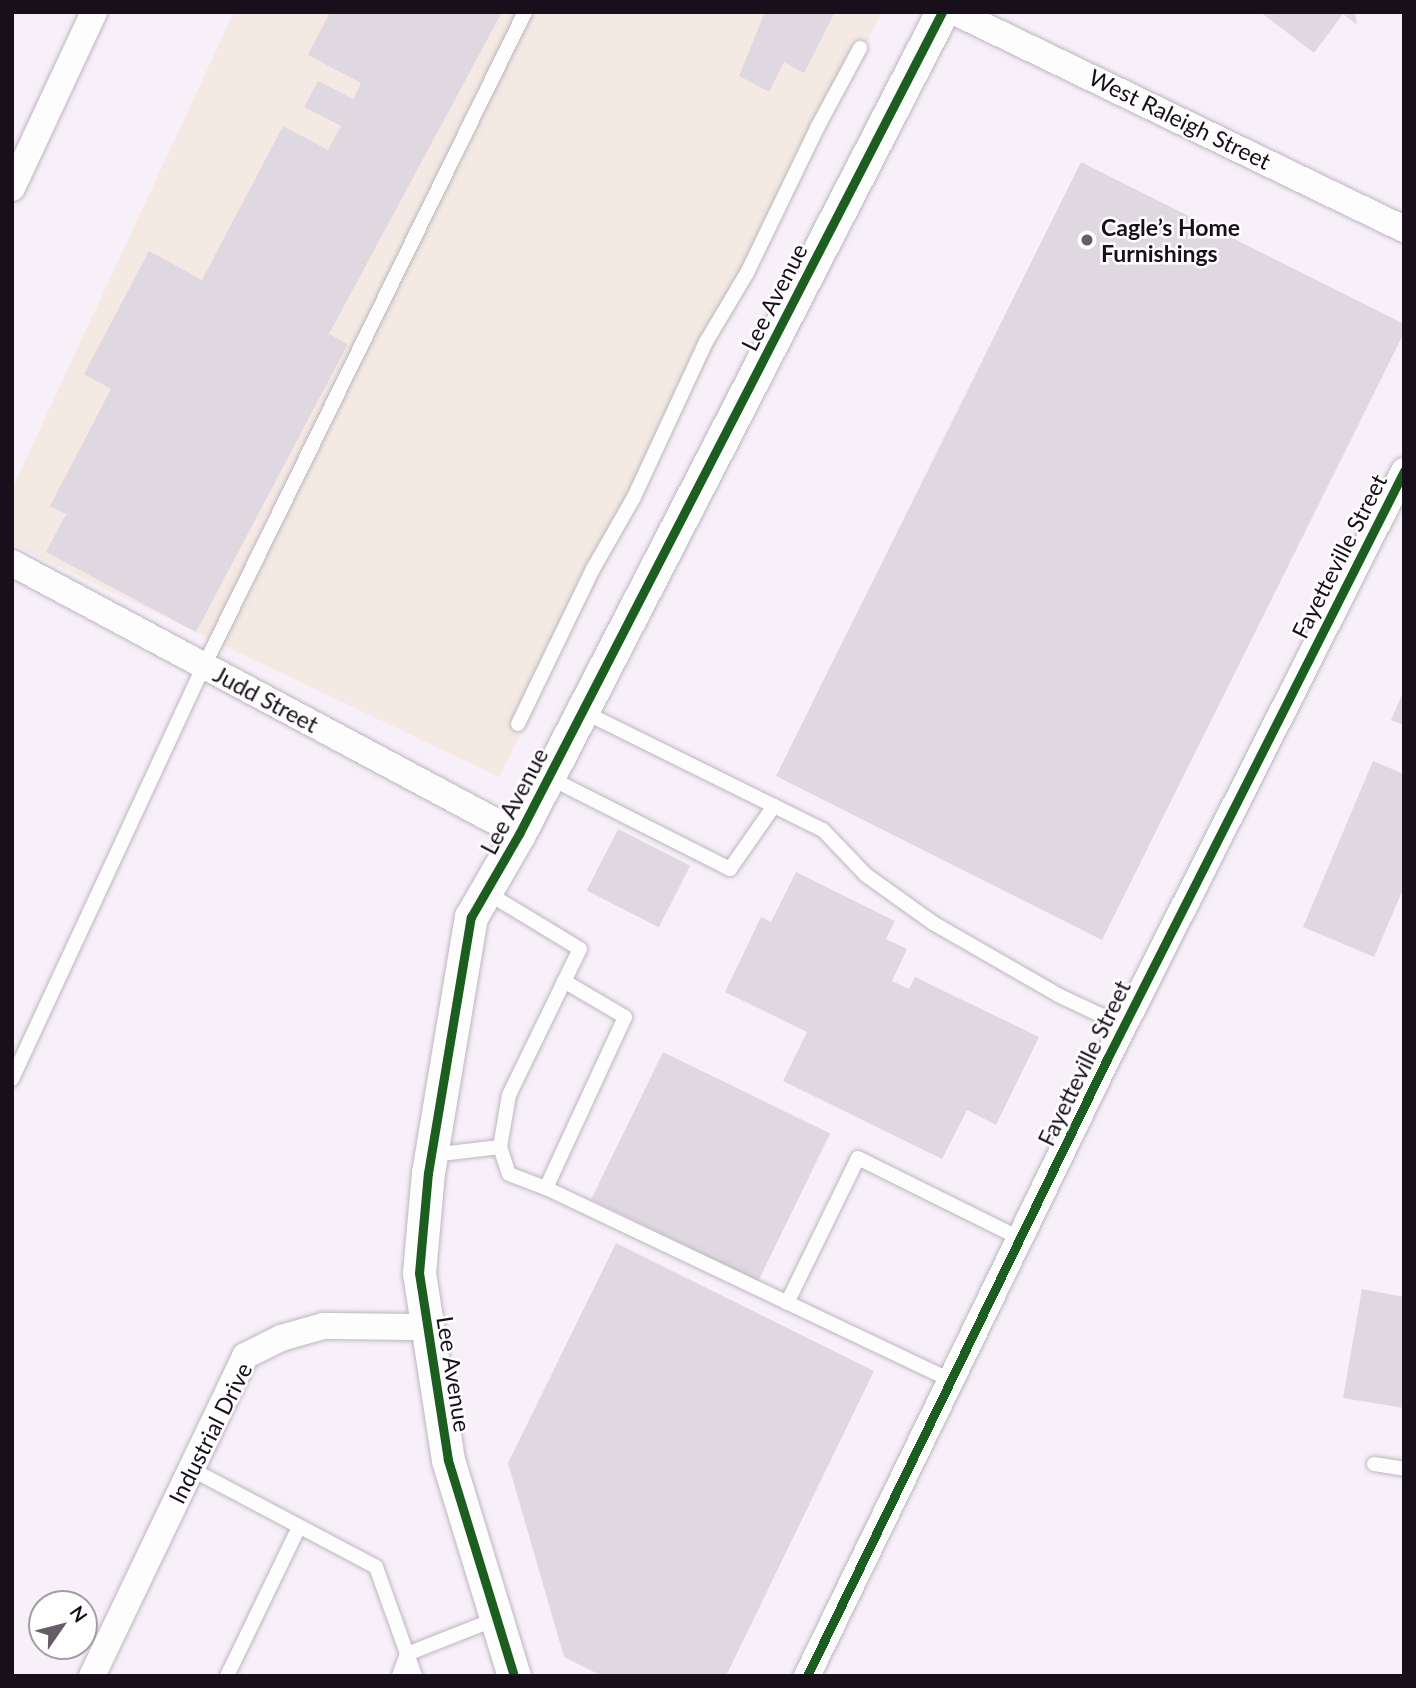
<!DOCTYPE html>
<html>
<head>
<meta charset="utf-8">
<style>
	body { margin:0 }
	#map { position:relative; width:1416px; height:1688px; overflow:hidden; background:#f7f0f9; font-family:Lato,sans-serif }
	div>[style] { position:absolute }
	.commercial>* { inset:0; background:#f5e9e3 }
	.building>* { inset:0; background:#dfd8e1; transform-origin:0 0 }
	.roads { filter:drop-shadow(0 0 2px #bdb6bf) drop-shadow(0 0 2px #bdb6bf) }
	.service>* { height:14px; margin:-7px; padding:0 7px; transform-origin:7px; border-radius:7px; background:#fefdfe }
	.minor>* { height:26px; margin:-13px; padding:0 13px; transform-origin:13px; border-radius:13px; background:#fefdfe }
	.tertiary>* { height:33px; margin:-16.5px; padding:0 16.5px; transform-origin:16.5px; border-radius:16.5px; background:#fefdfe }
	.cycleway>* { height:9px; margin:-4.5px; padding:0 4.5px; transform-origin:4.5px; border-radius:4.5px; background:#1b5e20 }
	.dots>* { width:19px; height:19px; translate:-50% -50%; box-sizing:border-box; border:4px solid #fefefe; border-radius:50% }
	span { translate:-50% -50%; white-space:nowrap; text-align:center; line-height:1.15; -webkit-text-stroke:5px #fefefe; paint-order:stroke }
	.street-label { font-size:23px; color:#170f19 }
	.poi-label { font-size:23px; color:#170f19; font-weight:700 }
	.left { translate:0 -50%; text-align:left }
	.frame { position:absolute; inset:0; border:14px solid #170f19; pointer-events:none }
	.north { position:absolute; left:28px; top:1590px; width:70px; height:70px; box-sizing:border-box; background:#fefefe; border:2px solid #a29ea2; border-radius:50%; rotate:55deg; font-size:19px; font-weight:700; line-height:28px; text-align:center; color:#170f19 }
	.north::after { content:''; display:block; margin:auto; width:24px; height:32px; background:#655e67; clip-path:polygon(50% 0,100% 100%,50% 72%,0 100%) }
</style>
</head>
<body>
<div id="map">
	<div class="commercial">
		<div style="clip-path:polygon(234px 12px,882px 12px,499px 777px,12px 544px,12px 489px)"></div>
	</div>
	<div class="building">
		<div style="clip-path:polygon(330px 12px,502px 12px,329px 334px,348px 344px,196px 632px,46px 552px,66px 514px,50px 506px,111px 389px,84px 374px,149px 251px,202px 280px,283px 126px,328px 150px,341px 126px,304px 107px,318px 81px,353px 99px,361px 83px,308px 55px)"></div>
		<div style="clip-path:polygon(765px 12px,835px 12px,804px 73px,784px 62px,769px 92px,739px 76px)"></div>
		<div style="clip-path:polygon(1260px 12px,1355px 12px,1357px 25px,1343px 14px,1314px 53px)"></div>
		<div style="clip-path:polygon(1081px 162px,1404px 324px,1404px 333px,1102px 940px,776px 776px)"></div>
		<div style="clip-path:polygon(1404px 690px,1404px 725px,1391px 720px)"></div>
		<div style="clip-path:polygon(1373px 761px,1404px 774px,1404px 887px,1374px 957px,1303px 927px)"></div>
		<div style="left:618px;top:829px;width:81px;height:69px;rotate:27deg"></div>
		<div style="clip-path:polygon(796px 872px,895px 921px,886px 939px,907px 949px,892px 981px,909px 989px,915px 977px,1039px 1037px,996px 1125px,967px 1110px,942px 1159px,783px 1081px,807px 1032px,725px 992px,761px 917px,771px 922px)"></div>
		<div style="left:663px;top:1052px;width:186px;height:164px;rotate:26deg"></div>
		<div style="clip-path:polygon(616px 1243px,874px 1371px,726px 1676px,602px 1676px,564px 1657px,508px 1463px)"></div>
		<div style="clip-path:polygon(1362px 1289px,1404px 1297px,1404px 1408px,1343px 1398px)"></div>
	</div>
	<div class="roads">
		<div class="service">
			<div style="left:582px;top:711px;width:269px;rotate:26.3deg"></div>
			<div style="left:823px;top:830px;width:62px;rotate:46.3deg"></div>
			<div style="left:866px;top:875px;width:82px;rotate:35.6deg"></div>
			<div style="left:933px;top:923px;width:144px;rotate:29.9deg"></div>
			<div style="left:1058px;top:995px;width:73px;rotate:25.2deg"></div>
			<div style="left:518px;top:724px;width:172px;rotate:-64.2deg"></div>
			<div style="left:593px;top:569px;width:83px;rotate:-60.3deg"></div>
			<div style="left:634px;top:497px;width:171px;rotate:-65.1deg"></div>
			<div style="left:706px;top:342px;width:80px;rotate:-59.3deg"></div>
			<div style="left:747px;top:273px;width:161px;rotate:-64.2deg"></div>
			<div style="left:817px;top:128px;width:91px;rotate:-61.7deg"></div>
			<div style="left:548px;top:777px;width:204px;rotate:26.8deg"></div>
			<div style="left:730px;top:869px;width:77px;rotate:-55.1deg"></div>
			<div style="left:12px;top:1079px;width:455px;rotate:-65.1deg"></div>
			<div style="left:204px;top:666px;width:729px;rotate:-63.86deg"></div>
			<div style="left:500px;top:1147px;width:28px;rotate:72deg"></div>
			<div style="left:509px;top:1174px;width:40px;rotate:21deg"></div>
			<div style="left:546px;top:1188px;width:188px;rotate:-65.2deg"></div>
			<div style="left:625px;top:1017px;width:71px;rotate:-149.5deg"></div>
			<div style="left:432px;top:1155px;width:68px;rotate:-6.7deg"></div>
			<div style="left:500px;top:1147px;width:53px;rotate:-80.2deg"></div>
			<div style="left:509px;top:1095px;width:162px;rotate:-64.1deg"></div>
			<div style="left:580px;top:949px;width:110px;rotate:-148.8deg"></div>
			<div style="left:546px;top:1188px;width:447px;rotate:25.4deg"></div>
			<div style="left:787px;top:1303px;width:161px;rotate:-63.9deg"></div>
			<div style="left:858px;top:1158px;width:180px;rotate:26.4deg"></div>
			<div style="left:1374px;top:1464px;width:30px;rotate:9deg"></div>
			<div style="left:191px;top:1469px;width:209px;rotate:27.9deg"></div>
			<div style="left:376px;top:1567px;width:116px;rotate:70.3deg"></div>
			<div style="left:227px;top:1676px;width:165px;rotate:-64.2deg"></div>
			<div style="left:399px;top:1676px;width:23px;rotate:-70deg"></div>
			<div style="left:407px;top:1654px;width:96px;rotate:-21.5deg"></div>
		</div>
		<div class="minor">
			<div style="left:955px;top:12px;width:499px;rotate:25.8deg"></div>
			<div style="left:12px;top:188px;width:194px;rotate:-65deg"></div>
			<div style="left:12px;top:563px;width:575px;rotate:28.13deg"></div>
			<div style="left:92px;top:1676px;width:355px;rotate:-64.4deg"></div>
			<div style="left:245px;top:1356px;width:40px;rotate:-26.6deg"></div>
			<div style="left:281px;top:1338px;width:44px;rotate:-15.9deg"></div>
			<div style="left:323px;top:1326px;width:102px;rotate:0.6deg"></div>
			<div style="left:807px;top:1676px;width:686px;rotate:-64.07deg"></div>
			<div style="left:1107px;top:1059px;width:659px;rotate:-63.2deg"></div>
		</div>
		<div class="tertiary">
			<div style="left:514px;top:1676px;width:226px;rotate:-107deg"></div>
			<div style="left:448px;top:1460px;width:189px;rotate:-98.8deg"></div>
			<div style="left:419px;top:1273px;width:100px;rotate:-84.9deg"></div>
			<div style="left:428px;top:1173px;width:260px;rotate:-80.5deg"></div>
			<div style="left:471px;top:917px;width:96px;rotate:-60deg"></div>
			<div style="left:519px;top:834px;width:924px;rotate:-62.77deg"></div>
		</div>
	</div>
	<div class="cycleway">
		<div style="left:514px;top:1676px;width:226px;rotate:-107deg"></div>
		<div style="left:448px;top:1460px;width:189px;rotate:-98.8deg"></div>
		<div style="left:419px;top:1273px;width:100px;rotate:-84.9deg"></div>
		<div style="left:428px;top:1173px;width:260px;rotate:-80.5deg"></div>
		<div style="left:471px;top:917px;width:96px;rotate:-60deg"></div>
		<div style="left:519px;top:834px;width:924px;rotate:-62.77deg"></div>
		<div style="left:807px;top:1676px;width:686px;rotate:-64.07deg"></div>
		<div style="left:1107px;top:1059px;width:659px;rotate:-63.2deg"></div>
	</div>
	<div class="dots">
		<div style="left:1087px;top:240px;background:#655e67"></div>
	</div>
	<div class="street-label">
		<span style="left:1180px;top:119px;rotate:26deg">West Raleigh Street</span>
		<span style="left:774px;top:297px;rotate:-63deg">Lee Avenue</span>
		<span style="left:1339px;top:556px;rotate:-63deg">Fayetteville Street</span>
		<span style="left:266px;top:699px;rotate:28deg">Judd Street</span>
		<span style="left:514px;top:801px;rotate:-62deg">Lee Avenue</span>
		<span style="left:1084px;top:1063px;rotate:-64deg">Fayetteville Street</span>
		<span style="left:454px;top:1374px;rotate:81deg">Lee Avenue</span>
		<span style="left:210px;top:1433px;rotate:-63deg">Industrial Drive</span>
	</div>
	<div class="poi-label">
		<span class="left" style="left:1101px;top:240px">Cagle’s Home<br>Furnishings</span>
	</div>
	<div class="frame"></div>
	<div class="north">N</div>
</div>
</body>
</html>
